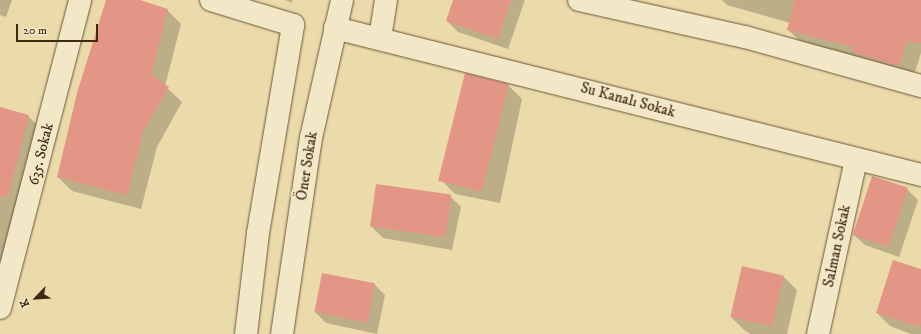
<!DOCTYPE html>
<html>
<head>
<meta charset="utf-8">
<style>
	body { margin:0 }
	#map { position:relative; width:921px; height:334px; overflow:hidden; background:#ebdbab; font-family:"IM FELL DW Pica",serif }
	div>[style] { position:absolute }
	.shadow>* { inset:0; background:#0003 }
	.building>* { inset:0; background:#e49686; transform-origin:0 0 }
	.roads { filter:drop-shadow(0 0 1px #695638) drop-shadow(0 0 1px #695638) }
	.minor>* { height:22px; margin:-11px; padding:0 11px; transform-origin:11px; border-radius:11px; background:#f2e8c8 }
	.tertiary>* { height:22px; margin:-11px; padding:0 11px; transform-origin:11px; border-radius:11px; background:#f2e8c8 }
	span { translate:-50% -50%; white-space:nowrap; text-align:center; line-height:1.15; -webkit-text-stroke:4px #f2e8c8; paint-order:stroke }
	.street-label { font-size:15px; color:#3e2911 }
	.north { position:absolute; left:16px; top:278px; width:40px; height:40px; -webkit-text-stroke:3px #f2e8c8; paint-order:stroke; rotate:245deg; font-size:11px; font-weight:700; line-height:16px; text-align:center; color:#3e2911 }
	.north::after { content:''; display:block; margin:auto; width:14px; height:18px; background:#3e2911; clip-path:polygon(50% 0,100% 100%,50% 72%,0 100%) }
	.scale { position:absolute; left:16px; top:24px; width:82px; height:18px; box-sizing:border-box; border:2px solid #3e2911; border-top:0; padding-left:5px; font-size:12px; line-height:14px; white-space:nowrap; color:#3e2911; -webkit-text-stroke:3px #f2e8c8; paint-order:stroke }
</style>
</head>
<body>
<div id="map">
	<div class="shadow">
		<div style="clip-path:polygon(0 0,12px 0,6px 17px,0 15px)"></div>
		<div style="clip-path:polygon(107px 0,136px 0,167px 10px,181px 24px,165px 86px,182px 102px,157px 147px,141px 209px,72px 191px,58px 177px)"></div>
		<div style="clip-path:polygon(285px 0,292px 0,292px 3px)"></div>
		<div style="clip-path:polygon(454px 0,525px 0,508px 49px,458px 32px,447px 21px)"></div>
		<div style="clip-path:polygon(722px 0,921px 0,921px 53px,913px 79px,802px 43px,788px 30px,790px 23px,727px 5px)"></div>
		<div style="clip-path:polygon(508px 85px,522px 99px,500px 203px,455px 194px,441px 180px)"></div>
		<div style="clip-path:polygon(0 109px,28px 116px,42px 130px,8px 263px,0 261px)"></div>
		<div style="clip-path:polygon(907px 189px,918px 200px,899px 257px,865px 245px,854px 235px)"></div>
		<div style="clip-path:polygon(450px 196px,461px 207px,452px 250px,383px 238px,372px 227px)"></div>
		<div style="clip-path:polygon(921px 270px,921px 334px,911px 334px,890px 326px,877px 313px)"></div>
		<div style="clip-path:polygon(784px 277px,797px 290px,787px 334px,750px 334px,744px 330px,731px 317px)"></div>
		<div style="clip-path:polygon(374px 284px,385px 295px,377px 334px,326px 323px,315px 312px)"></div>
	</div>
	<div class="building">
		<div style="clip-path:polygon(106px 0,140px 0,168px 9px,151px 75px,169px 87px,143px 132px,127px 195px,57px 177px,77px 93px)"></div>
		<div style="clip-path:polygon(453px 0,511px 0,498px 39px,446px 21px)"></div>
		<div style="clip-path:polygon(795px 0,921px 0,921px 44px,907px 40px,899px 66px,852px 52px,853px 47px,787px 30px)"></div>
		<div style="left:465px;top:73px;width:45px;height:111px;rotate:14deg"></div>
		<div style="clip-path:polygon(0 107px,29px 115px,8px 197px,0 196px)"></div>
		<div style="left:872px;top:176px;width:38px;height:62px;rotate:18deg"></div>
		<div style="left:376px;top:184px;width:76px;height:43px;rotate:8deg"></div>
		<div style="clip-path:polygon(893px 260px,921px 269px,921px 327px,876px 313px)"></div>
		<div style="left:742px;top:266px;width:43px;height:52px;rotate:13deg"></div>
		<div style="left:322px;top:273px;width:54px;height:40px;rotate:11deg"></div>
	</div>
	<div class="roads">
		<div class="minor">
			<div style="left:579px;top:0;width:170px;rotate:12.6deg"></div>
			<div style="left:745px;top:37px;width:183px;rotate:15.6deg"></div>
			<div style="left:335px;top:28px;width:604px;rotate:14.08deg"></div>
			<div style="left:380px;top:38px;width:38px;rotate:-81deg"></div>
			<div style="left:0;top:308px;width:318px;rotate:-75.4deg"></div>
			<div style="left:246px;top:334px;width:102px;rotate:-83.2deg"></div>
			<div style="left:258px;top:233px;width:211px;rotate:-80.4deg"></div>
			<div style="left:282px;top:334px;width:198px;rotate:-81.6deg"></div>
			<div style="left:311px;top:138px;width:141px;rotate:-77.3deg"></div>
			<div style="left:818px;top:334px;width:179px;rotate:-77.7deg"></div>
		</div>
		<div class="tertiary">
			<div style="left:211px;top:0;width:86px;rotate:17deg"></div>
		</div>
	</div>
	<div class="street-label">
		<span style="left:628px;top:100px;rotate:15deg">Su Kanalı Sokak</span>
		<span style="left:41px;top:154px;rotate:-76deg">635. Sokak</span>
		<span style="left:307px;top:166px;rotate:-81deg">Öner Sokak</span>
		<span style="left:837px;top:246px;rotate:-78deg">Salman Sokak</span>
	</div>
	<div class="north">K</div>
	<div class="scale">20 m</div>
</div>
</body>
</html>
